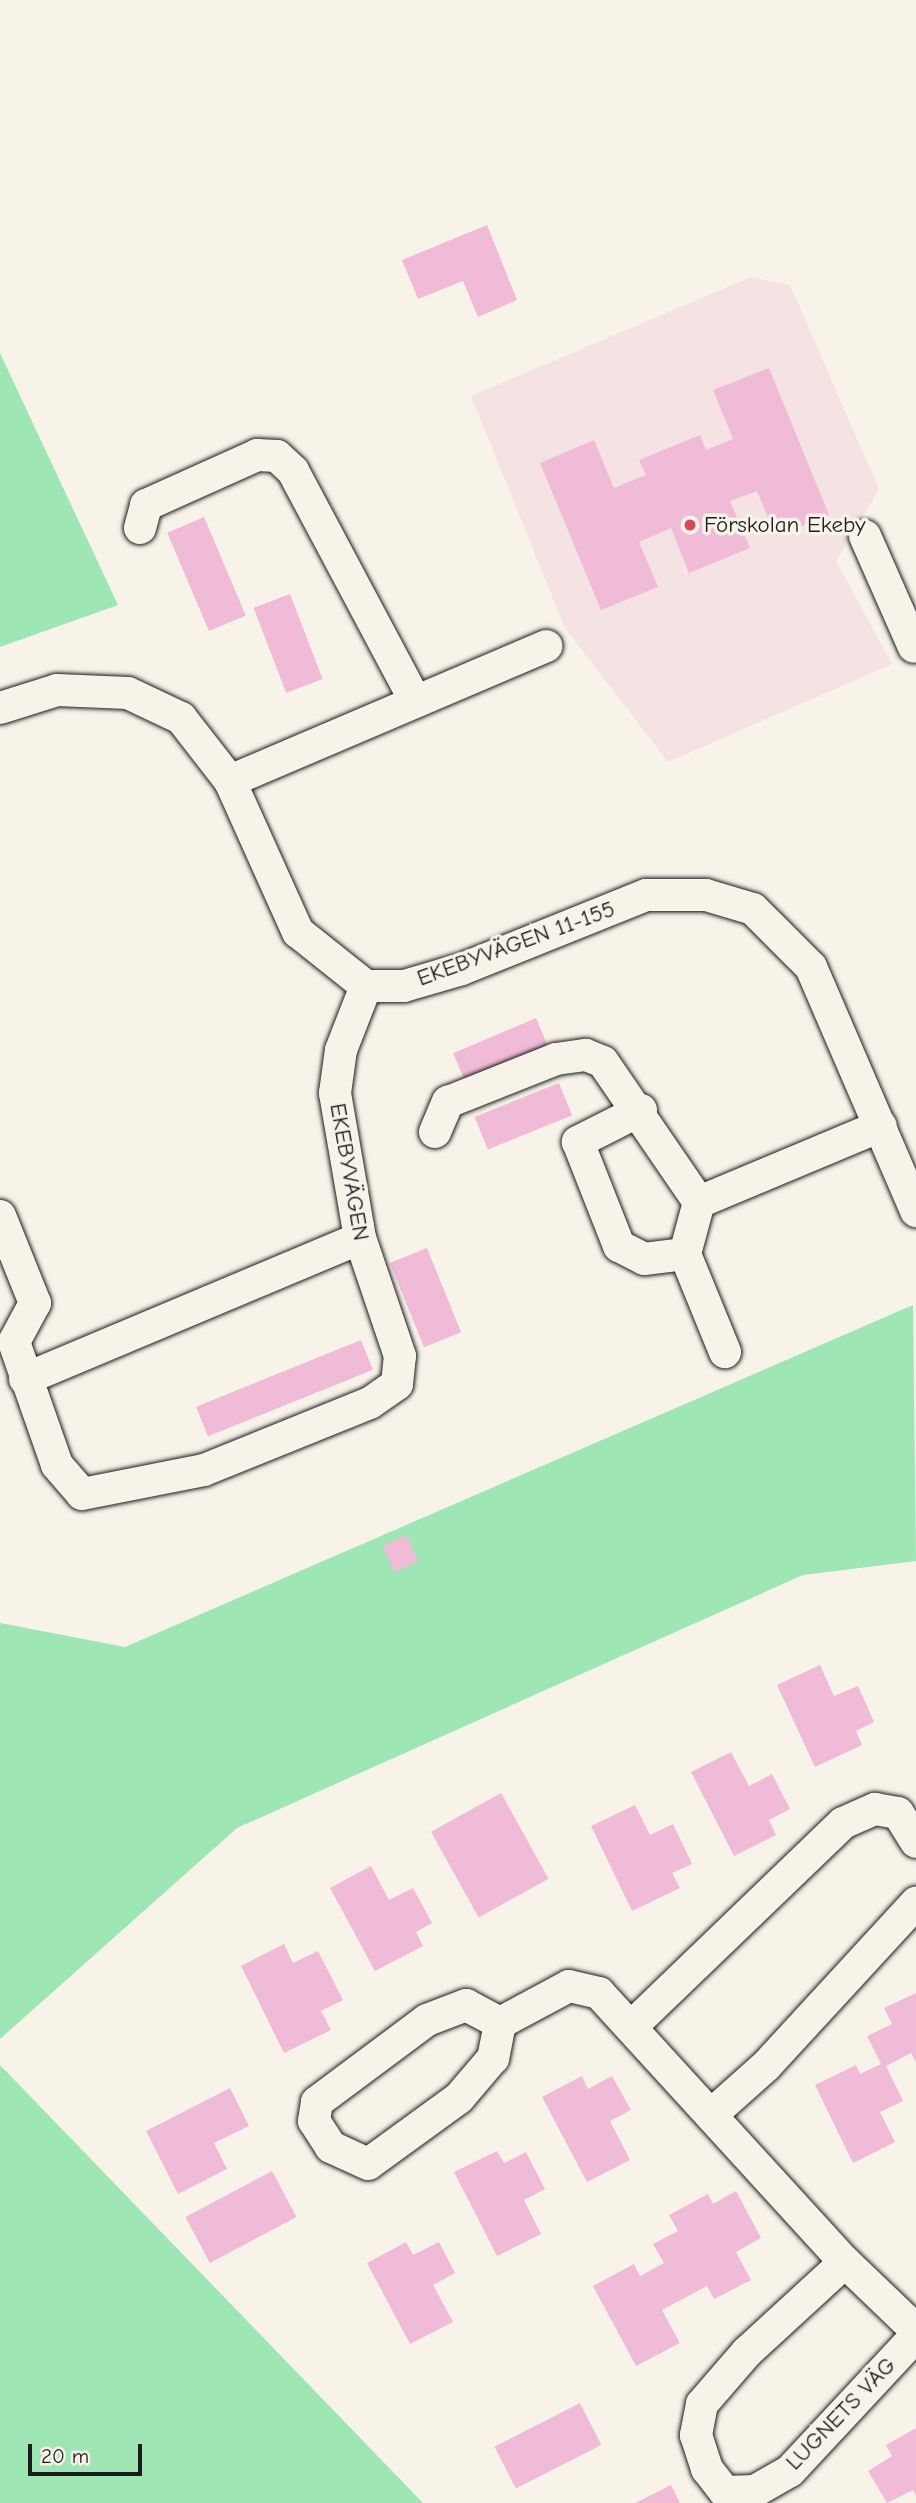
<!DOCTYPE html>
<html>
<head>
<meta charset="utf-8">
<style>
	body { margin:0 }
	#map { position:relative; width:916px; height:2503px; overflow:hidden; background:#f7f3e8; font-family:"Comic Neue",sans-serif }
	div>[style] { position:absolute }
	.built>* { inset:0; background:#f5e2e3 }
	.green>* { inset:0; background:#9ee6b4 }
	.building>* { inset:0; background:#f0bbd7; transform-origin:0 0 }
	.roads { filter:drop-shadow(0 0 2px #1c1c1c) drop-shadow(0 0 2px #1c1c1c) }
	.street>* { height:32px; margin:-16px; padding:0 16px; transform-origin:16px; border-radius:16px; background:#f7f3e8 }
	.dots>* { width:19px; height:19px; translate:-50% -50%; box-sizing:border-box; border:4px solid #f7f3e8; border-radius:50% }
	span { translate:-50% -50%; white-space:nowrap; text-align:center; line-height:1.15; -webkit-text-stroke:7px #f7f3e8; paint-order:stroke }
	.poi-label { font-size:23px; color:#1c1c1c }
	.left { translate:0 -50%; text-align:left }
	.street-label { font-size:23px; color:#1c1c1c }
	.scale { position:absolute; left:28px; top:2444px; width:114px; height:32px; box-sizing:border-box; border:4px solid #1c1c1c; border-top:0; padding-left:9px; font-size:21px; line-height:24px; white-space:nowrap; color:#1c1c1c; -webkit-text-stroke:5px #f7f3e8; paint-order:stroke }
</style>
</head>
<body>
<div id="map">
	<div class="built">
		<div style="clip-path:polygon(751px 277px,790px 285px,879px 489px,836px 561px,892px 664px,668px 762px,565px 628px,471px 396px)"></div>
	</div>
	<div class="green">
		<div style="clip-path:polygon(0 353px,118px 605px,0 647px)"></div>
		<div style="clip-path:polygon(913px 1305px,916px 1561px,803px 1575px,237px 1828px,0 2039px,0 1623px,125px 1647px)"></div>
		<div style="clip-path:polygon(0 2065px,423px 2503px,0 2503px)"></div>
	</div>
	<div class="building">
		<div style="clip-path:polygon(487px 225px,517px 300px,478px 317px,463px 281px,418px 299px,402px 260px)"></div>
		<div style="clip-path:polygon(769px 368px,829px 515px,776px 536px,757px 491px,730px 501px,750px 548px,689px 573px,671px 528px,639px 542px,658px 587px,601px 610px,540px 463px,594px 440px,614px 488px,646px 475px,639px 460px,700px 435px,706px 450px,733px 439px,713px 390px)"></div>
		<div style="left:204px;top:517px;width:107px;height:40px;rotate:67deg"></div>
		<div style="left:290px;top:594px;width:91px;height:39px;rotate:69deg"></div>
		<div style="left:536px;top:1018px;width:38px;height:90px;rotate:67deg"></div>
		<div style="left:559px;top:1083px;width:35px;height:91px;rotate:68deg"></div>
		<div style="left:427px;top:1248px;width:91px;height:40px;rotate:68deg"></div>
		<div style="left:361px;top:1340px;width:32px;height:178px;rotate:68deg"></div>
		<div style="left:406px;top:1535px;width:29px;height:26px;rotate:65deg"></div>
		<div style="clip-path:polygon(820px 1665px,834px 1696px,858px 1686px,874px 1722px,856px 1731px,862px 1745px,815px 1767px,777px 1685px)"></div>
		<div style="clip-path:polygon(731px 1752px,749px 1786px,772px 1774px,790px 1809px,769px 1820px,776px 1835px,734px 1856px,691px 1772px)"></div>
		<div style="left:501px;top:1793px;width:98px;height:80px;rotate:61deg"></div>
		<div style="clip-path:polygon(635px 1805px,650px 1835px,673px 1824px,692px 1864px,672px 1873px,680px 1888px,632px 1911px,591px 1826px)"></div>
		<div style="clip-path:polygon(371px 1866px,389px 1900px,413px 1888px,432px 1923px,416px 1932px,423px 1946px,375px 1971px,330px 1888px)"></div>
		<div style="clip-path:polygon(284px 1944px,293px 1963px,318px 1951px,343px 2000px,321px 2011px,331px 2030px,284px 2053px,241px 1966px)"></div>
		<div style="clip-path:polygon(916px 1993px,916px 2062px,911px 2053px,886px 2066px,903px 2101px,880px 2112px,895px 2142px,853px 2163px,815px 2085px,856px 2065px,860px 2074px,881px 2064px,867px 2036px,892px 2024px,884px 2008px)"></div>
		<div style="clip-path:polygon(582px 2076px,588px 2089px,612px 2076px,631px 2110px,610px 2121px,630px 2160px,587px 2182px,542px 2097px)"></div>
		<div style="clip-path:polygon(230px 2088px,249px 2126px,214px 2143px,227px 2169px,178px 2194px,146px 2131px)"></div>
		<div style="clip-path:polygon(497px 2151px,504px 2163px,526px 2152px,545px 2189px,524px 2200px,541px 2234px,497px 2256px,454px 2172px)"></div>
		<div style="left:272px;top:2171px;width:52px;height:98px;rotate:62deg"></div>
		<div style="clip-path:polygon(736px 2191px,761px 2238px,736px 2252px,751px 2280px,714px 2299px,707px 2286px,662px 2310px,680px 2343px,636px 2366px,593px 2286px,634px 2264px,640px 2276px,664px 2263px,653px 2244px,678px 2231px,669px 2215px,708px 2194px,713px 2204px)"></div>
		<div style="clip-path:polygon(406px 2242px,413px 2255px,439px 2242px,455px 2273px,433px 2285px,453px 2322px,410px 2344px,367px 2263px)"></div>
		<div style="left:580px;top:2403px;width:47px;height:96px;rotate:63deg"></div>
		<div style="clip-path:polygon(916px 2428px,916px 2496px,913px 2490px,887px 2503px,868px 2471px,892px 2456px,886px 2445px)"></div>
		<div style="clip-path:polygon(671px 2485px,680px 2503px,635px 2503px)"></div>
	</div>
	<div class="roads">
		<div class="street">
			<div style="left:140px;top:528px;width:24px;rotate:-75deg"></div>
			<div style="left:146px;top:505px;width:122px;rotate:-24.2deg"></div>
			<div style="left:257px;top:455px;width:20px;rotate:3deg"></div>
			<div style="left:277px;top:456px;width:22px;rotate:43deg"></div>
			<div style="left:293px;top:471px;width:259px;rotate:62deg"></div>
			<div style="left:865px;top:536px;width:121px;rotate:66.2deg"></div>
			<div style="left:0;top:708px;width:60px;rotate:-17.5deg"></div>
			<div style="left:57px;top:690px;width:71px;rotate:2.4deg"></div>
			<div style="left:128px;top:693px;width:59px;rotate:25.3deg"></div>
			<div style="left:181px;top:718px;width:80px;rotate:52.1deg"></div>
			<div style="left:230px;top:781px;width:166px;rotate:65.8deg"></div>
			<div style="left:298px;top:932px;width:87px;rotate:38.5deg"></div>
			<div style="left:366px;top:986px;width:38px"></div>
			<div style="left:404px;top:986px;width:60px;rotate:-16.3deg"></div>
			<div style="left:462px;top:969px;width:198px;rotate:-21.9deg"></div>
			<div style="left:646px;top:895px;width:60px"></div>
			<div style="left:706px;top:895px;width:49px;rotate:16.6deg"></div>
			<div style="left:753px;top:909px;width:82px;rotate:45deg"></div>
			<div style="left:811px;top:967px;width:266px;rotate:66.7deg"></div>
			<div style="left:230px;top:781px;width:344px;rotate:-23.1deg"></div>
			<div style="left:641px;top:1110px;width:71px;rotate:153.1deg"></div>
			<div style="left:578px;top:1142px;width:112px;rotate:68.5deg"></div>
			<div style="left:619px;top:1246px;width:28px;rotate:27deg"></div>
			<div style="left:644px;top:1259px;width:41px;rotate:-7deg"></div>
			<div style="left:435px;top:1132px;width:33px;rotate:-67deg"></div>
			<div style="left:448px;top:1102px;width:116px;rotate:-21.7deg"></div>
			<div style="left:556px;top:1059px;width:30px;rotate:-8deg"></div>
			<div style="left:586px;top:1055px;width:18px;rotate:22deg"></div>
			<div style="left:603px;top:1062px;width:170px;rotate:55.6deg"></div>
			<div style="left:699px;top:1202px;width:54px;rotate:105.1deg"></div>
			<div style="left:685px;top:1254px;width:106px;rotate:67.8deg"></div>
			<div style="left:699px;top:1202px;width:197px;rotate:-22.7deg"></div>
			<div style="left:0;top:1216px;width:94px;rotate:68.1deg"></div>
			<div style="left:35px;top:1303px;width:44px;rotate:118.3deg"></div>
			<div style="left:14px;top:1342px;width:130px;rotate:70.7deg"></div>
			<div style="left:57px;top:1465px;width:38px;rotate:49deg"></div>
			<div style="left:82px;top:1494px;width:124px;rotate:-11.1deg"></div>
			<div style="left:204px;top:1470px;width:179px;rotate:-22deg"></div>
			<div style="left:370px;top:1403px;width:33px;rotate:-35deg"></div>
			<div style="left:397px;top:1384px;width:28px;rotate:-84deg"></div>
			<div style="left:400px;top:1356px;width:125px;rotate:-108.7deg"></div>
			<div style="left:360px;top:1238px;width:147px;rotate:-99.8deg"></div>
			<div style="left:335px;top:1093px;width:43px;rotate:-82.1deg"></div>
			<div style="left:341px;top:1050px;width:69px;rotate:-68.7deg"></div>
			<div style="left:25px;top:1379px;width:363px;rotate:-22.8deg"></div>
			<div style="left:466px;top:2005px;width:38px;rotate:28deg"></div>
			<div style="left:500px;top:2023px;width:36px;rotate:101deg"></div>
			<div style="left:493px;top:2058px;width:52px;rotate:130.4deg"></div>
			<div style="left:459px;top:2098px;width:112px;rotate:144deg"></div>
			<div style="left:368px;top:2164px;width:41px;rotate:-155.3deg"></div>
			<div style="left:331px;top:2147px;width:31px;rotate:-123deg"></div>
			<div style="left:314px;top:2121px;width:19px;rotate:-81deg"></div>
			<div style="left:317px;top:2102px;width:137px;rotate:-36.7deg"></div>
			<div style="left:427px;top:2020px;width:42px;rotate:-21deg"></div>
			<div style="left:500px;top:2023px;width:78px;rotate:-28.2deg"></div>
			<div style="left:569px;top:1986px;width:31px;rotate:13deg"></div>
			<div style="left:599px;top:1993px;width:365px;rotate:47.6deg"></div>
			<div style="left:845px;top:2262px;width:98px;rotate:43.8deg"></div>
			<div style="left:631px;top:2027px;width:294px;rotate:-43.9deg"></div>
			<div style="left:843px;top:1823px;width:35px;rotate:-24deg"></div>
			<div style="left:875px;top:1809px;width:23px;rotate:10deg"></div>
			<div style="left:898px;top:1813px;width:34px;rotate:58deg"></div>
			<div style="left:711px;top:2115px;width:74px;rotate:-41.7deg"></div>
			<div style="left:766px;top:2066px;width:222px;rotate:-47.4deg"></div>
			<div style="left:845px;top:2262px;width:133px;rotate:137.4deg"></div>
			<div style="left:747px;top:2352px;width:69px;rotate:130.9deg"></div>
			<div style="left:702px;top:2404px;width:32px;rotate:101deg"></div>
			<div style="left:696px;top:2435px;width:36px;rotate:72deg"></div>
			<div style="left:707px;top:2469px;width:29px;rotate:52deg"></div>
			<div style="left:725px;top:2492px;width:30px;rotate:-2deg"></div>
			<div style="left:755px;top:2491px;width:40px;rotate:-29.7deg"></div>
			<div style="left:790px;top:2471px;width:185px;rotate:-47deg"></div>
		</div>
	</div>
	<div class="dots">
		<div style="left:690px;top:525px;background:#d1495b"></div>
	</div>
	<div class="poi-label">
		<span class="left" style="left:704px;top:525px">Förskolan Ekeby</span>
	</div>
	<div class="street-label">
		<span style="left:516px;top:944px;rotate:-20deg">EKEBYVÄGEN 11-155</span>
		<span style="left:349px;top:1172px;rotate:80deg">EKEBYVÄGEN</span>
		<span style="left:841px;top:2414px;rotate:-46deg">LUGNETS VÄG</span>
	</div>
	<div class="scale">20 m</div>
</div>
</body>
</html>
